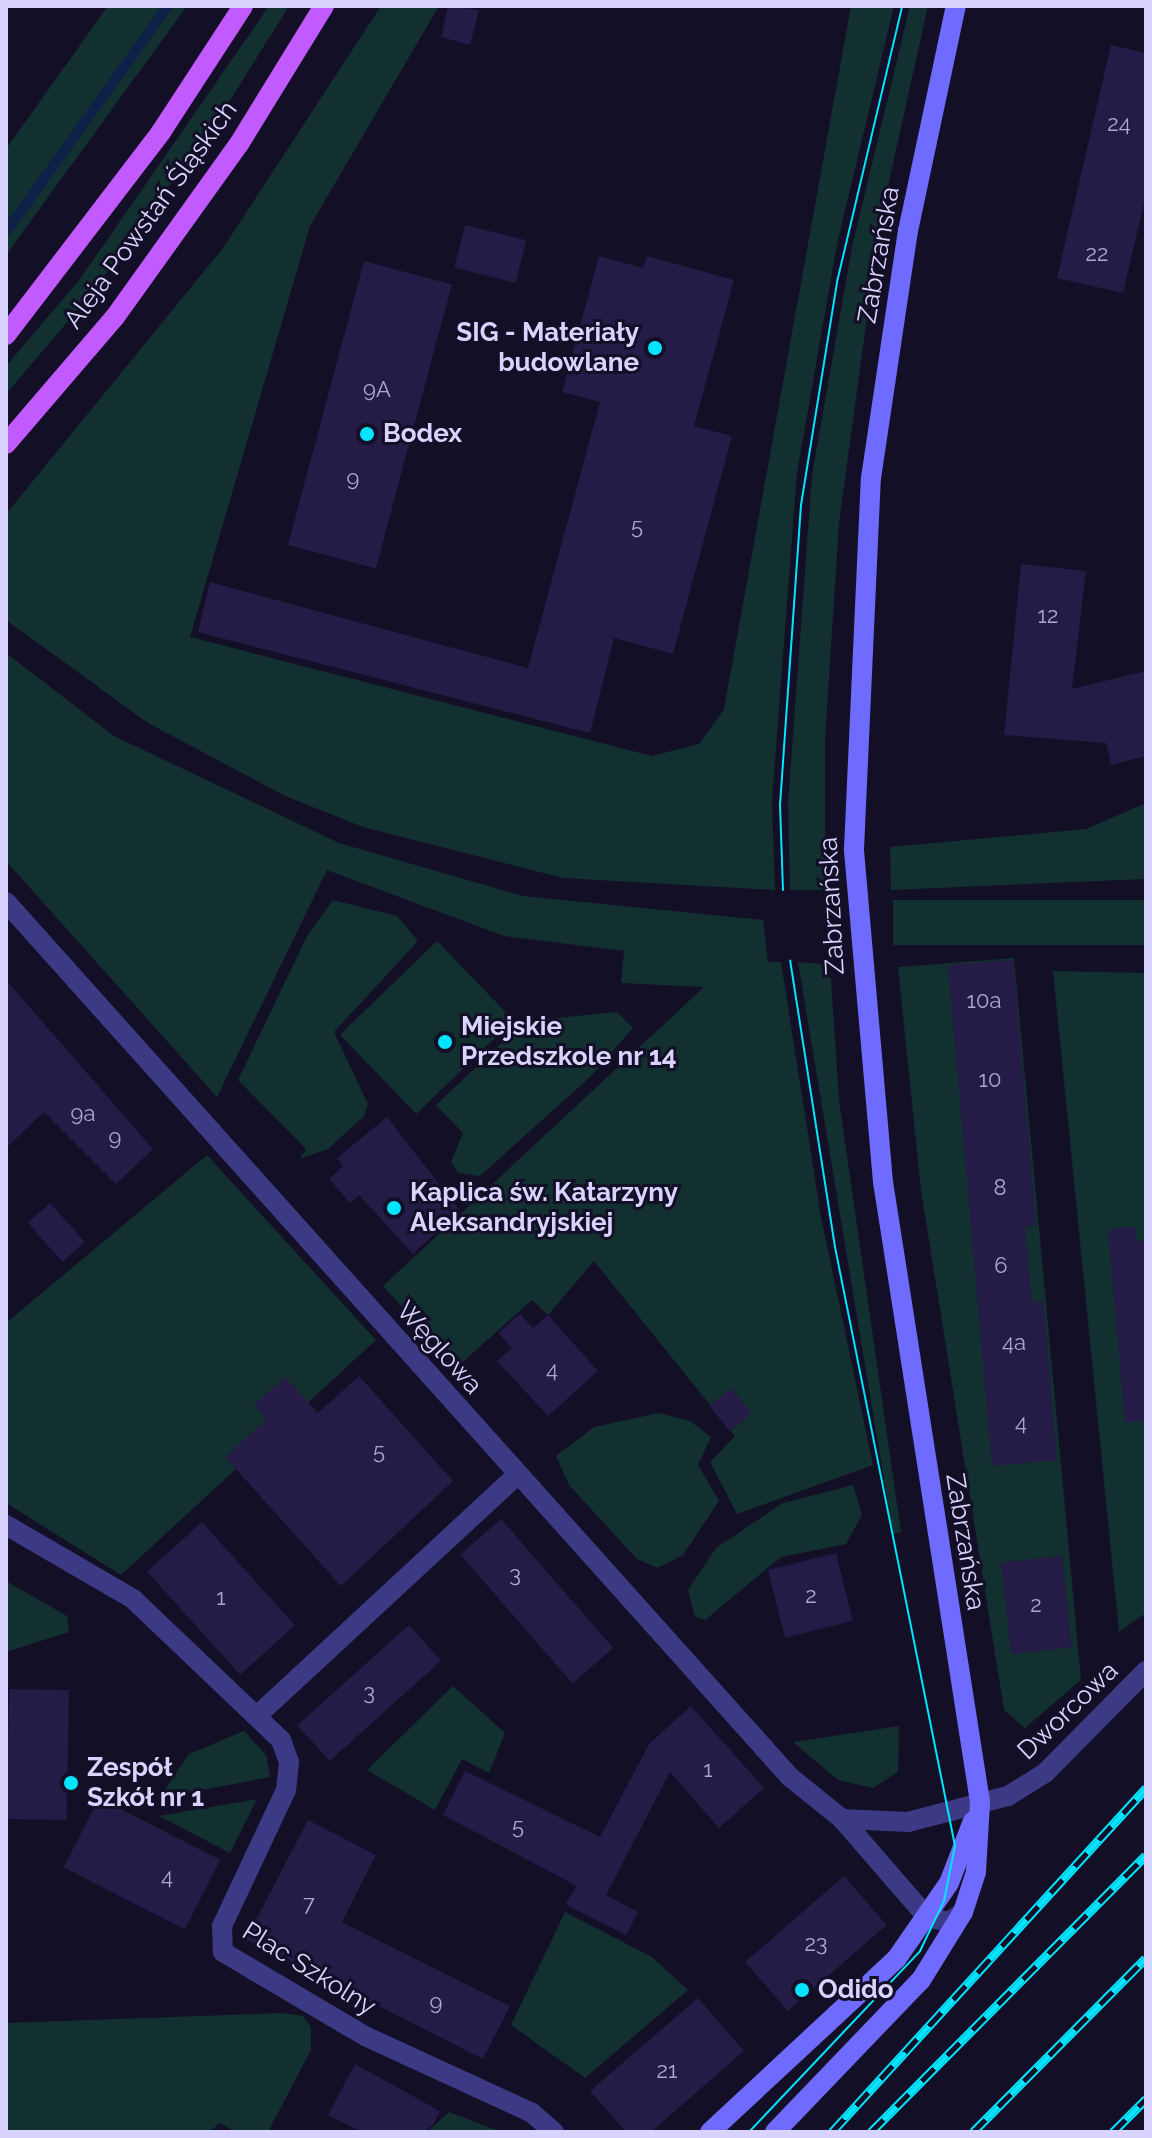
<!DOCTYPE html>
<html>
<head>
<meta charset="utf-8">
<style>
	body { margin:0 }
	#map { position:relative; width:1152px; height:2138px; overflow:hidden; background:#130f26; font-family:Raleway,sans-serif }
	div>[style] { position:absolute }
	.green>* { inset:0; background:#12302f; transform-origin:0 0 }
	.stream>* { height:10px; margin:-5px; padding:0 5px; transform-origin:5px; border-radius:5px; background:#0c2248 }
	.building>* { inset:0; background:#241b47; transform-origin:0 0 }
	.minor>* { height:20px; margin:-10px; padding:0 10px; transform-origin:10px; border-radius:10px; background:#3d3a85 }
	.secondary>* { height:20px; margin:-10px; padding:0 10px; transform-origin:10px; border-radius:10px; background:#6f6bff }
	.primary>* { height:20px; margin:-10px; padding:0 10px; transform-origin:10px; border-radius:10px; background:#c25bff }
	.tram>* { height:2px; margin:-1px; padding:0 1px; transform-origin:1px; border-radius:1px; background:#00e5ff }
	.rail>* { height:9px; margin-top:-4.5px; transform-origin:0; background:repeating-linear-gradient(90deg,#130f26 0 18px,#00e5ff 0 36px); box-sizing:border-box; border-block:2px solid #00e5ff }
	.dots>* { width:22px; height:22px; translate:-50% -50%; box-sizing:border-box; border:4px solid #130f26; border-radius:50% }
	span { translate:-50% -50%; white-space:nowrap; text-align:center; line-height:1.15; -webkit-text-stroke:6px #130f26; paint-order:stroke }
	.number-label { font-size:22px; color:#aca6d1 }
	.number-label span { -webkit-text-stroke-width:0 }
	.street-label { font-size:26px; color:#d9d4ff }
	.poi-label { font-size:26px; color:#d9d4ff; font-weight:700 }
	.right { translate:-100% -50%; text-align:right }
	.left { translate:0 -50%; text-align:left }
	.frame { position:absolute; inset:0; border:8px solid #d9d4ff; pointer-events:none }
</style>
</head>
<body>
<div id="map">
	<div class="green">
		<div style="clip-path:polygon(108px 6px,187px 6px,6px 255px,6px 149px)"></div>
		<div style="clip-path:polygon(269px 6px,289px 6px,224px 110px,92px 293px,6px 394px,6px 366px,80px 279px)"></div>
		<div style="clip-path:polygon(381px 6px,439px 6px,310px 226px,190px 637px,652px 756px,699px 744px,724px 709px,851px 6px,894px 6px,837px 244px,797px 473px,772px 800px,775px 890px,563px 878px,363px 827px,285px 796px,148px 723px,6px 620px,6px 514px,223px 248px)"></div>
		<div style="clip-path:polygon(910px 6px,928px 6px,880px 222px,839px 523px,825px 740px,825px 890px,790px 890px,788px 803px,812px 475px,852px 247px)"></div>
		<div style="clip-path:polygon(6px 653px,114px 736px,339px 843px,523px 896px,763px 920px,768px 962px,781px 962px,821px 1217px,873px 1465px,737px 1514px,710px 1462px,735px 1436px,594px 1261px,548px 1315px,532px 1300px,457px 1367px,383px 1286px,704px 987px,621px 983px,624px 951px,504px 936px,327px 870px,217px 1097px,6px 861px)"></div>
		<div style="clip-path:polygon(1146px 803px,1146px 879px,891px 890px,890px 847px,1086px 829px)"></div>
		<div style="clip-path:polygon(333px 900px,397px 916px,418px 941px,334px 1032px,368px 1104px,364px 1116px,328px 1149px,300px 1159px,306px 1149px,238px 1080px,307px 936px)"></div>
		<div style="left:1146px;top:900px;width:45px;height:253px;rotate:90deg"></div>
		<div style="left:437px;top:941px;width:110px;height:135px;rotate:46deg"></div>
		<div style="clip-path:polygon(1014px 958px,1081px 1680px,1025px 1728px,1004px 1710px,921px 1190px,898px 967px)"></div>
		<div style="clip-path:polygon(798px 962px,825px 964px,831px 979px,839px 1100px,901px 1532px,893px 1534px)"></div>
		<div style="clip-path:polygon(1053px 971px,1146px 973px,1146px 1613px,1119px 1632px)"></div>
		<div style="clip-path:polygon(617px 1012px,633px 1028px,590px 1077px,480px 1176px,458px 1173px,451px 1162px,463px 1133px,436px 1105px,525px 1021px)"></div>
		<div style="clip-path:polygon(207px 1155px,376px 1340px,121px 1575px,6px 1503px,6px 1323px)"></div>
		<div style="clip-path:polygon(659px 1413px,690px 1421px,711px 1437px,698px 1465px,719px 1501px,683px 1555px,658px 1568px,637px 1559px,569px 1485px,556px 1456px,594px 1427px)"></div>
		<div style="clip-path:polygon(853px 1485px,862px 1515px,846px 1544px,781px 1557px,705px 1620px,695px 1617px,688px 1590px,716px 1548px,783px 1503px)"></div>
		<div style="clip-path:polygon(6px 1581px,67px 1616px,69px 1632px,6px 1652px)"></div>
		<div style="clip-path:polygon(453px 1686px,505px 1733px,489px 1773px,462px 1759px,435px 1810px,367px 1770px)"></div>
		<div style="clip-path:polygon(899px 1726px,898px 1772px,873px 1788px,838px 1780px,793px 1742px)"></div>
		<div style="clip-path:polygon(244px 1731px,266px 1755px,270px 1777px,159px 1798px,189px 1754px)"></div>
		<div style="clip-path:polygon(257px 1799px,230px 1853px,159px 1816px)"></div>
		<div style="clip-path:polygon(565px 1912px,652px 1957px,688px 1990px,585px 2078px,511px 2025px)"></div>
		<div style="clip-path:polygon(281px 2013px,303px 2016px,311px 2027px,311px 2050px,268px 2132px,235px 2132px,220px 2123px,209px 2132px,6px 2132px,6px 2023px)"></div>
		<div style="clip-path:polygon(449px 2112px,496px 2130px,500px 2132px,427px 2132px)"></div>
	</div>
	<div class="stream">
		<div style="left:6px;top:232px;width:278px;rotate:-54.4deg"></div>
	</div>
	<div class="building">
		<div style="clip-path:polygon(448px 6px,479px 10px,470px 45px,441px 37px)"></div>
		<div style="clip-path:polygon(1111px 45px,1146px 53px,1146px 195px,1123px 293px,1057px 278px)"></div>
		<div style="left:465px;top:225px;width:63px;height:44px;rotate:14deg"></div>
		<div style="clip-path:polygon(599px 256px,643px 268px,647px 256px,734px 280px,694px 426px,732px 436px,673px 654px,614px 638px,590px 733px,198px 632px,210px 582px,528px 668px,600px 402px,562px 392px)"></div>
		<div style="left:364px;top:261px;width:91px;height:294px;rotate:15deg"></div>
		<div style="clip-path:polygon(1021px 564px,1086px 571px,1072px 689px,1146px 671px,1146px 756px,1111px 765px,1106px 743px,1004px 735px)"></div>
		<div style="clip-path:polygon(1013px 960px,1036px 1226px,1025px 1226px,1032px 1302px,1043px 1301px,1057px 1460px,992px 1466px,948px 965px)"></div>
		<div style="clip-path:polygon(6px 980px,153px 1149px,116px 1184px,44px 1112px,6px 1148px)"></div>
		<div style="clip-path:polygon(387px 1117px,460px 1211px,413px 1254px,359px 1195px,350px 1203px,329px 1179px,343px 1166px,337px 1158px)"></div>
		<div style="left:50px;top:1203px;width:52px;height:30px;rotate:48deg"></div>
		<div style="clip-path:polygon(1135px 1226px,1137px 1242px,1146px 1240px,1146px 1421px,1125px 1422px,1108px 1230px)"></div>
		<div style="clip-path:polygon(520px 1314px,533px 1328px,548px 1315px,598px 1371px,548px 1416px,497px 1361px,512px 1348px,498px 1333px)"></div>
		<div style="clip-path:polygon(359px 1376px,453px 1481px,341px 1586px,225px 1457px,267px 1419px,254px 1405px,285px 1377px,318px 1413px)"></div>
		<div style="left:731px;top:1388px;width:33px;height:28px;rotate:51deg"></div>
		<div style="left:501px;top:1519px;width:171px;height:54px;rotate:49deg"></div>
		<div style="left:202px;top:1522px;width:139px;height:74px;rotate:48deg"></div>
		<div style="left:836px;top:1553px;width:70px;height:70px;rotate:76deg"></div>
		<div style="left:1062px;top:1556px;width:92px;height:61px;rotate:84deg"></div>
		<div style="left:409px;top:1625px;width:48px;height:150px;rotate:48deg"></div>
		<div style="left:69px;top:1690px;width:130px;height:60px;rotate:91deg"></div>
		<div style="clip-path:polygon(691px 1706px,764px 1788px,719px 1828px,670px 1772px,606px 1895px,638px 1912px,626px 1935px,565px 1904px,577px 1886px,443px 1815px,465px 1771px,600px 1837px,649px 1744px)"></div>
		<div style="left:99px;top:1798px;width:136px;height:78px;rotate:27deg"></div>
		<div style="clip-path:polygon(308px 1820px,376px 1855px,342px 1922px,510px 2006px,483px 2059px,246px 1939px)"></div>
		<div style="left:844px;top:1876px;width:65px;height:131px;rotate:49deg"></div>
		<div style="clip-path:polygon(698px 1998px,744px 2051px,651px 2132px,626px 2132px,590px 2091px)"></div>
		<div style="clip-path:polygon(355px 2064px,440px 2111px,433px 2125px,423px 2132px,362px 2132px,328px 2115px)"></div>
	</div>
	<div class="minor">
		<div style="left:6px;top:902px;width:1175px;rotate:48.14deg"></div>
		<div style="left:790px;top:1777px;width:67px;rotate:38.9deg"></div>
		<div style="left:842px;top:1819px;width:130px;rotate:49.1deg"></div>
		<div style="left:927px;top:1917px;width:23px;rotate:13deg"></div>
		<div style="left:949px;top:1922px;width:17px;rotate:-36deg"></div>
		<div style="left:6px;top:1525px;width:147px;rotate:30.2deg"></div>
		<div style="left:133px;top:1599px;width:204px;rotate:43.6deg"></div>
		<div style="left:281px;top:1740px;width:23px;rotate:70deg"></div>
		<div style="left:289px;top:1762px;width:28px;rotate:96deg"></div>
		<div style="left:286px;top:1790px;width:150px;rotate:115.2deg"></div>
		<div style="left:222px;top:1926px;width:26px;rotate:88deg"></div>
		<div style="left:223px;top:1952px;width:167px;rotate:30.6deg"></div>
		<div style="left:367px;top:2037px;width:182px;rotate:24.7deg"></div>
		<div style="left:532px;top:2113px;width:29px;rotate:41deg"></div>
		<div style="left:260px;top:1713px;width:350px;rotate:-42.8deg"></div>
		<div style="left:842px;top:1819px;width:66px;rotate:2.6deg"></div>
		<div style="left:908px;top:1822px;width:103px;rotate:-14.6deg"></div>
		<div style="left:1008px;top:1796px;width:44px;rotate:-31.9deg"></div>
		<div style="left:1045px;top:1773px;width:144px;rotate:-45.3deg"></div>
	</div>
	<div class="secondary">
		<div style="left:710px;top:2132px;width:255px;rotate:-42.9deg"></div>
		<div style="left:897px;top:1958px;width:91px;rotate:-55.3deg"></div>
		<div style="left:949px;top:1883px;width:66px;rotate:-68.8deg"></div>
		<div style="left:775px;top:2132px;width:211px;rotate:-46.2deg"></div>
		<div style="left:921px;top:1980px;width:80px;rotate:-58.3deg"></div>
		<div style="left:963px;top:1912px;width:42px;rotate:-72deg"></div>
		<div style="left:976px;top:1872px;width:70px;rotate:-86.7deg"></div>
		<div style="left:980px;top:1802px;width:628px;rotate:-98.89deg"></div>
		<div style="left:883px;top:1182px;width:334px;rotate:-95deg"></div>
		<div style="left:854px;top:849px;width:371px;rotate:-87.4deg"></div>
		<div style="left:871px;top:478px;width:250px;rotate:-81.5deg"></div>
		<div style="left:908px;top:231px;width:230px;rotate:-78deg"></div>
	</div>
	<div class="primary">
		<div style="left:6px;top:335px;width:255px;rotate:-52.6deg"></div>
		<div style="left:161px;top:132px;width:150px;rotate:-56.9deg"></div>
		<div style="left:6px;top:444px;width:167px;rotate:-49.4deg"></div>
		<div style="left:115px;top:317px;width:213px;rotate:-54.4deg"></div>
		<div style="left:239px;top:144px;width:162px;rotate:-58.4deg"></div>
	</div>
	<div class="tram">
		<div style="left:783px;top:890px;width:85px;rotate:-92deg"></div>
		<div style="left:780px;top:805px;width:301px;rotate:-86deg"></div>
		<div style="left:801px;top:505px;width:226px;rotate:-80.8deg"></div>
		<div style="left:837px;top:282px;width:284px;rotate:-76.7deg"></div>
		<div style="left:749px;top:2132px;width:249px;rotate:-46.6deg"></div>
		<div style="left:920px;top:1951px;width:55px;rotate:-64.4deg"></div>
		<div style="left:944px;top:1901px;width:56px;rotate:-78.7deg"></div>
		<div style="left:955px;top:1846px;width:611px;rotate:-101.33deg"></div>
		<div style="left:835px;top:1247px;width:290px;rotate:-98.9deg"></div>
	</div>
	<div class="rail">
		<div style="left:832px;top:2132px;width:466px;rotate:-47.6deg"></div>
		<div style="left:871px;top:2132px;width:390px;rotate:-45.2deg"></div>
		<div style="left:973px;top:2132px;width:245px;rotate:-45.2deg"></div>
		<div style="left:1113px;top:2132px;width:47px;rotate:-45deg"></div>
	</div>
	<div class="dots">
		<div style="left:655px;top:348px;background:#00e5ff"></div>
		<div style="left:367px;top:434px;background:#00e5ff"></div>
		<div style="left:445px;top:1042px;background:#00e5ff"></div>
		<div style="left:394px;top:1208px;background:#00e5ff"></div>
		<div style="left:71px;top:1783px;background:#00e5ff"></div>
		<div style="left:802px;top:1990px;background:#00e5ff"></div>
	</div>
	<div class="number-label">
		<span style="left:1119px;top:124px">24</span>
		<span style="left:1097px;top:254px">22</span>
		<span style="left:377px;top:390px">9A</span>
		<span style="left:353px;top:479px">9</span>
		<span style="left:637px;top:527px">5</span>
		<span style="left:1048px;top:616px">12</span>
		<span style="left:984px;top:1001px">10a</span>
		<span style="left:990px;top:1080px">10</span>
		<span style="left:83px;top:1114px">9a</span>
		<span style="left:115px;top:1138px">9</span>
		<span style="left:1000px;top:1188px">8</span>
		<span style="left:1001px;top:1266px">6</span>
		<span style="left:1014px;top:1343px">4a</span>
		<span style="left:552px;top:1370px">4</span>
		<span style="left:1021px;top:1423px">4</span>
		<span style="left:379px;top:1452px">5</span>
		<span style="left:515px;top:1575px">3</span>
		<span style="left:811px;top:1596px">2</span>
		<span style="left:221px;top:1598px">1</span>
		<span style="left:1036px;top:1605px">2</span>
		<span style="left:369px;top:1693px">3</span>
		<span style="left:708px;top:1770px">1</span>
		<span style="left:518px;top:1827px">5</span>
		<span style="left:167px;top:1877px">4</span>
		<span style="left:309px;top:1904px">7</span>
		<span style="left:816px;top:1944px">23</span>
		<span style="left:436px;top:2003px">9</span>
		<span style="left:667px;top:2071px">21</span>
	</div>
	<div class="street-label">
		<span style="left:151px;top:215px;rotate:-54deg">Aleja Powstań Śląskich</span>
		<span style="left:879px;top:255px;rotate:-80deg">Zabrzańska</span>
		<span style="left:832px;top:906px;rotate:-93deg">Zabrzańska</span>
		<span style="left:439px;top:1348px;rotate:48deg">Węglowa</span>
		<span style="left:965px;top:1542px;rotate:81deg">Zabrzańska</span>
		<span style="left:1068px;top:1711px;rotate:-44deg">Dworcowa</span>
		<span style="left:309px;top:1969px;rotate:32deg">Plac Szkolny</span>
	</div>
	<div class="poi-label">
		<span class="right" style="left:639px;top:348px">SIG - Materiały<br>budowlane</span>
		<span class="left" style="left:383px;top:434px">Bodex</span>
		<span class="left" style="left:461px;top:1042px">Miejskie<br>Przedszkole nr 14</span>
		<span class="left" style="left:410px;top:1208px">Kaplica św. Katarzyny<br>Aleksandryjskiej</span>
		<span class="left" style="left:87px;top:1783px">Zespół<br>Szkół nr 1</span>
		<span class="left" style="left:818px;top:1990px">Odido</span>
	</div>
	<div class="frame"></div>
</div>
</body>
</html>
